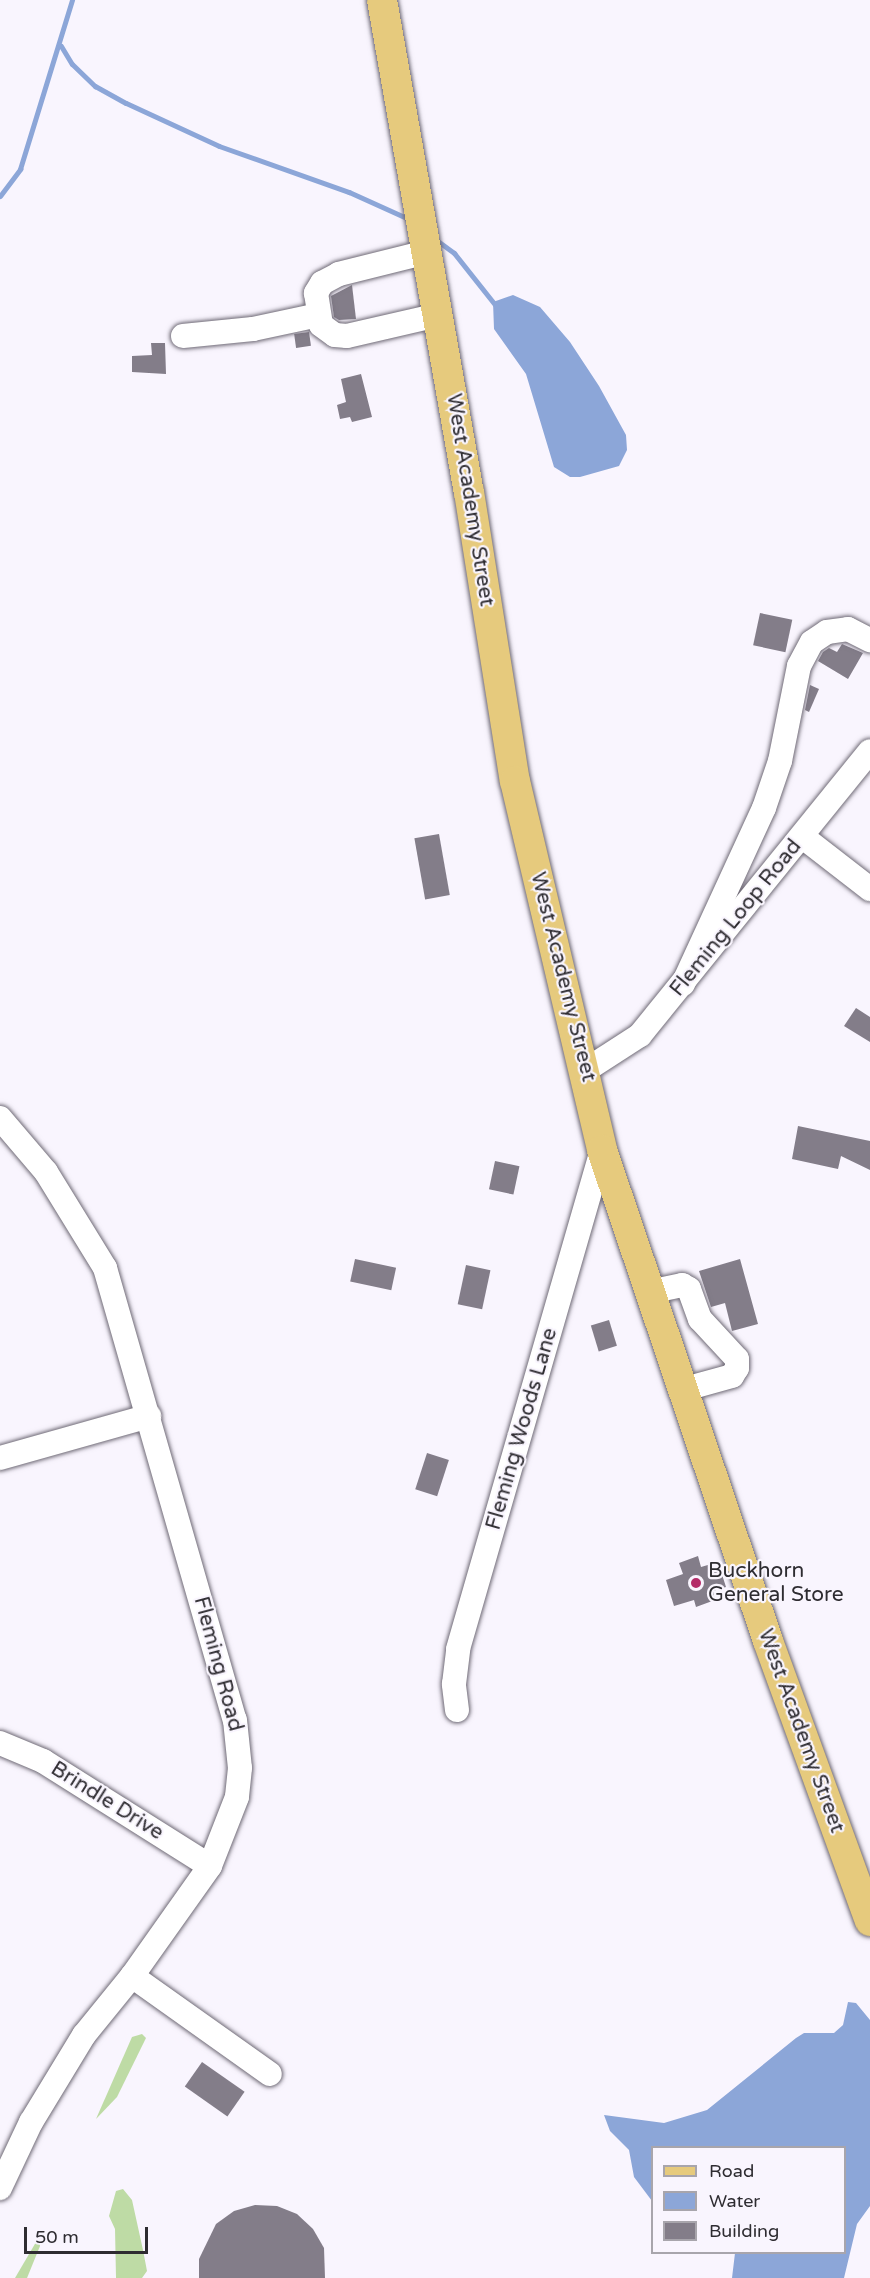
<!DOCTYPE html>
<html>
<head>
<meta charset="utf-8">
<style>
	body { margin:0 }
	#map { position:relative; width:870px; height:2278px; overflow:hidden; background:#f9f5fe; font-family:"Varela Round",sans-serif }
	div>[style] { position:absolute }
	.green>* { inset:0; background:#bedba5 }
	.water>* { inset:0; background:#8ca6d8 }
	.stream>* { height:5px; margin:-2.5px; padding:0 2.5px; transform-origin:2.5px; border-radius:2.5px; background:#8ca6d8 }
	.building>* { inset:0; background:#837d89; transform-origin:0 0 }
	.roads { filter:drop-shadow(0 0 2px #6f6a76) drop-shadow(0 0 2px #6f6a76) }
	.minor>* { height:24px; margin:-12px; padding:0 12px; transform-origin:12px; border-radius:12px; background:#fff }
	.major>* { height:30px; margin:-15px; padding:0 15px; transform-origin:15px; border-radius:15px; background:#e6ca7d }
	.dots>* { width:16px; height:16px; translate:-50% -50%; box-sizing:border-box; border:3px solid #f9f5fe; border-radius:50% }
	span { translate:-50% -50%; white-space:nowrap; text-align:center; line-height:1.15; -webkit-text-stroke:4.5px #f9f5fe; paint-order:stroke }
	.street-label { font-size:21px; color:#2e2c31 }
	.poi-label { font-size:21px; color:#2e2c31 }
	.left { translate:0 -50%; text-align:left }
	.legend { position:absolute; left:651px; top:2146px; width:195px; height:108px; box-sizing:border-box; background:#f9f5fe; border:2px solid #a8a5ac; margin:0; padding:8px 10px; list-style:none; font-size:18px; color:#2e2c31 }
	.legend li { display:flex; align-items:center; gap:12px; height:30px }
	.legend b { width:30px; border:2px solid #a8a5ac }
	.scale { position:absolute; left:24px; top:2227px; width:124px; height:27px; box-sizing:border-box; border:3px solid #2e2c31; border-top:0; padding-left:8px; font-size:18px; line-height:21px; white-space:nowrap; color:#2e2c31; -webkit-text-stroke:4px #f9f5fe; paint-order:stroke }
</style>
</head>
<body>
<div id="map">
	<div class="green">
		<div style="clip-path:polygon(142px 2034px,146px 2038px,117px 2097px,96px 2119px,132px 2037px)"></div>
		<div style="clip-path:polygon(123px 2189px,132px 2200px,143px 2250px,147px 2271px,142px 2278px,116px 2278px,115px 2229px,109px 2216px,116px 2191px)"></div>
		<div style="clip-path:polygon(39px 2237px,40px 2246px,27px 2278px,15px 2278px)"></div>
	</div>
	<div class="water">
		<div style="clip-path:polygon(513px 295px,540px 307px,570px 342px,599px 386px,626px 435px,627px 450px,619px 466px,580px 477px,570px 477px,554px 467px,526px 374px,494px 329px,493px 302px)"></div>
		<div style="clip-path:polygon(848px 2002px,856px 2003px,870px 2020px,870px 2206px,857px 2224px,844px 2278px,732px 2278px,735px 2253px,844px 2252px,844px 2148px,652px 2148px,652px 2201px,634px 2177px,629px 2150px,610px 2131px,604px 2115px,664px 2123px,707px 2110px,796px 2038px,804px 2033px,834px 2033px,843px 2025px)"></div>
	</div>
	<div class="stream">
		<div style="left:61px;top:46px;width:21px;rotate:59deg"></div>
		<div style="left:72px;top:64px;width:32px;rotate:44deg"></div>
		<div style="left:95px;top:86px;width:35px;rotate:29deg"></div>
		<div style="left:126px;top:103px;width:102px;rotate:24.8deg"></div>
		<div style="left:219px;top:146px;width:138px;rotate:19.5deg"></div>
		<div style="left:349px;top:192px;width:68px;rotate:24.3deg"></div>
		<div style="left:0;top:196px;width:34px;rotate:-53deg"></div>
		<div style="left:20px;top:169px;width:177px;rotate:-72.9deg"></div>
		<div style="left:439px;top:242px;width:19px;rotate:36deg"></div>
		<div style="left:454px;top:253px;width:68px;rotate:51.6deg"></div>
	</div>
	<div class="building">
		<div style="clip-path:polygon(352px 285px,356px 319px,339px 320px,334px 317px,331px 296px)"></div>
		<div style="left:309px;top:332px;width:14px;height:15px;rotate:82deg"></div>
		<div style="clip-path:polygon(151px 343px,165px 343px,166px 374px,132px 372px,132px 356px,152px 355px)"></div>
		<div style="clip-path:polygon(361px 374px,372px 417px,352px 422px,350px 417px,340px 419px,337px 405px,346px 402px,341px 379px)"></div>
		<div style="left:760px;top:613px;width:33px;height:33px;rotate:12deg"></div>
		<div style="clip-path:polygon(842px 644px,863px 653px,848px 679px,818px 661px,823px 652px,829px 648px,837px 652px)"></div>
		<div style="clip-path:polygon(810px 685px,819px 689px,809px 712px,805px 710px)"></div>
		<div style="left:439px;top:834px;width:62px;height:25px;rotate:80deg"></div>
		<div style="clip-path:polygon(856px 1008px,870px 1017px,870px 1042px,844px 1026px)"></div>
		<div style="clip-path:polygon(798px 1126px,870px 1141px,870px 1170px,841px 1156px,838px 1169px,792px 1159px)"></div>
		<div style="left:495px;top:1161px;width:25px;height:29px;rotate:12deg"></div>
		<div style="left:355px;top:1259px;width:42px;height:23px;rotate:12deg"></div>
		<div style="clip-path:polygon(740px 1259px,758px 1324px,732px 1331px,725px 1303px,711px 1307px,699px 1271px)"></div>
		<div style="left:466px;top:1265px;width:25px;height:40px;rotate:12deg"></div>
		<div style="left:609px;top:1320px;width:27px;height:19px;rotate:73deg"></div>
		<div style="left:427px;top:1453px;width:23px;height:38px;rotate:18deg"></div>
		<div style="clip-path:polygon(698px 1556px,701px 1567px,718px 1562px,726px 1587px,713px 1591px,715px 1600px,696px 1607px,694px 1600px,674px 1606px,666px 1580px,683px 1574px,679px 1563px)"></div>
		<div style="left:202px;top:2062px;width:52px;height:30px;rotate:35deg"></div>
		<div style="clip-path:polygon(255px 2205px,277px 2206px,297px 2214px,313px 2229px,324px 2248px,325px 2278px,199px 2278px,199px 2259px,216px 2224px,234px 2211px)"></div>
	</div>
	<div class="roads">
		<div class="minor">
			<div style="left:427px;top:252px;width:91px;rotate:166deg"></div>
			<div style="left:339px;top:274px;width:19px;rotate:152deg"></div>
			<div style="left:322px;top:283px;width:12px;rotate:121deg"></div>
			<div style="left:316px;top:293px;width:32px;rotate:81deg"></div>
			<div style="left:321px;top:325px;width:17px;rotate:36deg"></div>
			<div style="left:335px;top:335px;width:12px;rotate:5deg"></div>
			<div style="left:347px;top:336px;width:93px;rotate:-13deg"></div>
			<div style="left:183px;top:336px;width:70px;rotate:-5.7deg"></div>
			<div style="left:253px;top:329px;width:67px;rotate:-12deg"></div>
			<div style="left:803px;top:837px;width:85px;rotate:37.8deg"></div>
			<div style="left:683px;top:984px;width:194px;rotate:-65.3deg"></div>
			<div style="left:764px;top:808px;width:50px;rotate:-71.2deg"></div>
			<div style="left:780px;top:761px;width:97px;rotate:-78.7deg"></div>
			<div style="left:799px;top:666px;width:27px;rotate:-62deg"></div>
			<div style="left:812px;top:642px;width:18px;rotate:-34deg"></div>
			<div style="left:827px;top:632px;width:21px;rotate:-8deg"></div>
			<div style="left:848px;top:629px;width:25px;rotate:27deg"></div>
			<div style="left:586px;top:1070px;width:64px;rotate:-32.9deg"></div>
			<div style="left:640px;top:1035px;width:365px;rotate:-51deg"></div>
			<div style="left:0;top:1118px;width:71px;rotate:49.6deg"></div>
			<div style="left:46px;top:1172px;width:113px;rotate:58.4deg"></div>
			<div style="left:105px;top:1268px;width:470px;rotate:74deg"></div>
			<div style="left:235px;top:1720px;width:48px;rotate:84.1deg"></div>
			<div style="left:240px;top:1768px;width:29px;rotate:96deg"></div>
			<div style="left:237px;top:1797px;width:74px;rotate:111.4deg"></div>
			<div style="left:210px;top:1866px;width:135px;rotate:125.3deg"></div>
			<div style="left:132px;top:1976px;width:76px;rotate:129.1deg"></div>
			<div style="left:84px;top:2035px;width:102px;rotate:121.3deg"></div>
			<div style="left:31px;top:2122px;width:73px;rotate:115.2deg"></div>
			<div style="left:649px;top:1292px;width:34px;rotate:-12deg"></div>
			<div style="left:682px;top:1285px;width:8px;rotate:30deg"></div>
			<div style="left:689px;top:1289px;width:32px;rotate:70deg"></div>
			<div style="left:700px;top:1319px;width:54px;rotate:47.2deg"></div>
			<div style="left:737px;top:1359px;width:9px;rotate:90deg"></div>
			<div style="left:737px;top:1368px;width:9px;rotate:122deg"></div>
			<div style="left:732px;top:1376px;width:53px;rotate:164.6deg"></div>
			<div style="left:0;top:1458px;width:155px;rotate:-15.7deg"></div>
			<div style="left:457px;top:1710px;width:26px;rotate:-97deg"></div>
			<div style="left:454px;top:1684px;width:35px;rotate:-83deg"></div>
			<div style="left:458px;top:1649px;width:519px;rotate:-73.9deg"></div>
			<div style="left:0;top:1743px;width:47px;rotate:22.7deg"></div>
			<div style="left:43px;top:1761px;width:197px;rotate:32.2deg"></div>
			<div style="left:132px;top:1976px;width:169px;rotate:35.4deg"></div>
		</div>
		<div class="major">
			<div style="left:382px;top:0;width:500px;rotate:80deg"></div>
			<div style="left:469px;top:492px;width:293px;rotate:81deg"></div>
			<div style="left:515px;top:781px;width:379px;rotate:76.7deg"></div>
			<div style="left:602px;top:1150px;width:518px;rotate:71.32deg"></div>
			<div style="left:768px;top:1641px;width:298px;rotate:70deg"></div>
		</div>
	</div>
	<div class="dots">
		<div style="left:696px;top:1583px;background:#b42a68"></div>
	</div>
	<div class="street-label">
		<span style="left:470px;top:500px;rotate:81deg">West Academy Street</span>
		<span style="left:736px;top:918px;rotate:-51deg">Fleming Loop Road</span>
		<span style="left:563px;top:977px;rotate:76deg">West Academy Street</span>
		<span style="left:522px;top:1429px;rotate:-74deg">Fleming Woods Lane</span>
		<span style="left:218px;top:1664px;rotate:75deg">Fleming Road</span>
		<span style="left:801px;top:1731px;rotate:70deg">West Academy Street</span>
		<span style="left:107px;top:1801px;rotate:32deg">Brindle Drive</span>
	</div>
	<div class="poi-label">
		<span class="left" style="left:708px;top:1583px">Buckhorn<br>General Store</span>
	</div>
	<ul class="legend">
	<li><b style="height:8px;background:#e6ca7d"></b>Road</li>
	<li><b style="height:16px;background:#8ca6d8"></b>Water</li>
	<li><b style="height:16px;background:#837d89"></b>Building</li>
	</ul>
	<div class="scale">50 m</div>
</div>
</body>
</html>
